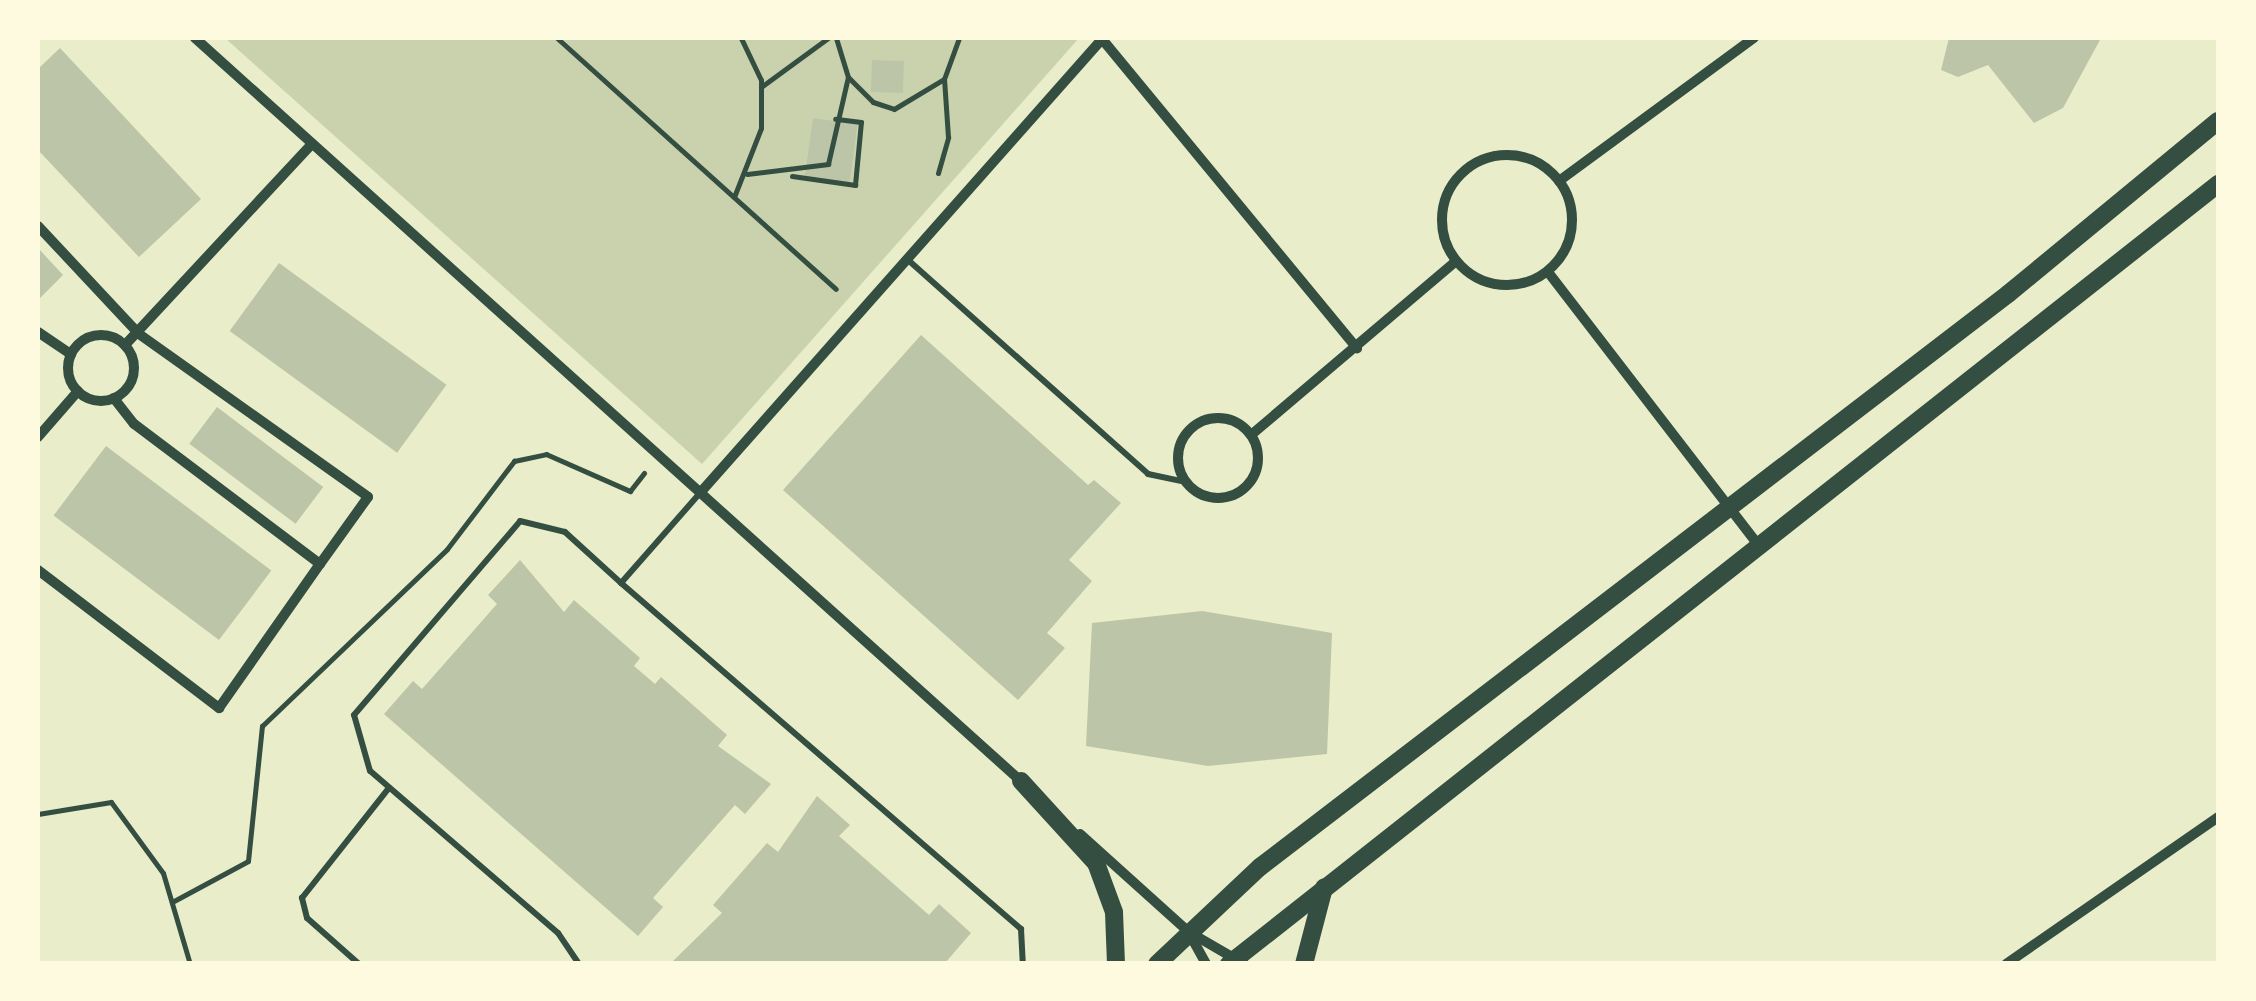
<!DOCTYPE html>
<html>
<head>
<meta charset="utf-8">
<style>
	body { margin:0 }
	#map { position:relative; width:2256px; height:1001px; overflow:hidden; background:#e9edc9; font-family:Mulish,sans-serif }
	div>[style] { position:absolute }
	.green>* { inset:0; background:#cad2ad }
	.building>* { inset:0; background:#bcc5a7; transform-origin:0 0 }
	.path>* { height:5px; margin:-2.5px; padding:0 2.5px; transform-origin:2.5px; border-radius:2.5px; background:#344e41 }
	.service>* { height:6px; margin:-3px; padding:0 3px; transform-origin:3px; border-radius:3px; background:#344e41 }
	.minor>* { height:10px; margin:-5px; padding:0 5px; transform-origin:5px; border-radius:5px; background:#344e41 }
	.minor>.ring { margin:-5px; padding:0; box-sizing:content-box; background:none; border:10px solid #344e41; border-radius:50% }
	.tertiary>* { height:18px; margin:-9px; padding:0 9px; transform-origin:9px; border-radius:9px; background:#344e41 }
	span { translate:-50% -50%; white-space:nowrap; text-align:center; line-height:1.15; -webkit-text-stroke:8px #fefae0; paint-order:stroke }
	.frame { position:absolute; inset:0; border:40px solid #fefae0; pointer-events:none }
</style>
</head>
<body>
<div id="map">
	<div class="green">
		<div style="clip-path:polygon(225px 38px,1079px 38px,702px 464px)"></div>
	</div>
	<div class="building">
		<div style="clip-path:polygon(1949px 38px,2101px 38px,2063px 108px,2034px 123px,1988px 65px,1958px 77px,1941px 70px)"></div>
		<div style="clip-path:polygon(60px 48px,201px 199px,139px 257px,38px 150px,38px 69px)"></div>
		<div style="left:872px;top:60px;width:32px;height:32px;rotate:2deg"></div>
		<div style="left:813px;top:118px;width:45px;height:60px;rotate:8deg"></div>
		<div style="clip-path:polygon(38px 248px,63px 275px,38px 300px)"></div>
		<div style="left:279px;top:263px;width:207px;height:84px;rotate:36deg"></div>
		<div style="clip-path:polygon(921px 335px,1088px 485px,1094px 480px,1121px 503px,1069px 560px,1092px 581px,1047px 633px,1065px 648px,1018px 700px,783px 490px)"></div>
		<div style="left:217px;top:407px;width:133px;height:46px;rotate:37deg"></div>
		<div style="left:106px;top:446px;width:207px;height:87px;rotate:37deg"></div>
		<div style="clip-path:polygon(520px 560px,564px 612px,574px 600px,640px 658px,634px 666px,655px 684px,661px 677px,727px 735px,718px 746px,771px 784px,745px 814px,735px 805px,653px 898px,663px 907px,638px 936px,384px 714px,413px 681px,422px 689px,497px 604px,488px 595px)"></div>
		<div style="clip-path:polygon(1202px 611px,1332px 633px,1327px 754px,1208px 766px,1086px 746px,1092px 623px)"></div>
		<div style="clip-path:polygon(817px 796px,850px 825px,839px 836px,929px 915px,939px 904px,971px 933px,945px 963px,670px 964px,722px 913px,713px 905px,767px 843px,778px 852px)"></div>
	</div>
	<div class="path">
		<div style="left:557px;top:38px;width:375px;rotate:42deg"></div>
		<div style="left:836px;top:38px;width:41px;rotate:72.9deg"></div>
		<div style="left:848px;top:77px;width:35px;rotate:45deg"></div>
		<div style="left:873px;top:102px;width:22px;rotate:18deg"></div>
		<div style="left:894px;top:109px;width:58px;rotate:-31deg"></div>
		<div style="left:761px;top:87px;width:83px;rotate:-36.2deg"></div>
		<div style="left:938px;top:173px;width:37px;rotate:-74deg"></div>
		<div style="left:948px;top:137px;width:58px;rotate:-93.9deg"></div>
		<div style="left:944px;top:79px;width:44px;rotate:-69.9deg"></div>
		<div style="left:747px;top:174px;width:82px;rotate:-7deg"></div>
		<div style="left:828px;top:164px;width:89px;rotate:-77.1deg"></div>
		<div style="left:792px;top:176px;width:64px;rotate:8.1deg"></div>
		<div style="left:855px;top:185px;width:63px;rotate:-84.6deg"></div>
		<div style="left:861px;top:122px;width:26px;rotate:-173deg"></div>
		<div style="left:734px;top:197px;width:74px;rotate:-68.6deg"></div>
		<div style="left:761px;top:128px;width:48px;rotate:-90deg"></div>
		<div style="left:761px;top:80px;width:47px;rotate:-115.5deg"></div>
		<div style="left:38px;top:814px;width:74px;rotate:-9.3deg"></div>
		<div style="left:111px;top:802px;width:88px;rotate:53.8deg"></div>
		<div style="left:163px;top:873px;width:95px;rotate:73.5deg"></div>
		<div style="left:172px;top:902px;width:86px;rotate:-28.3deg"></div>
		<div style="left:248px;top:861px;width:136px;rotate:-84.1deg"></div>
		<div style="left:262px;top:726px;width:256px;rotate:-43.7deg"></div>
		<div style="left:447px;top:549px;width:111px;rotate:-52.7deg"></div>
		<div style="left:514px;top:461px;width:33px;rotate:-12deg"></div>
		<div style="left:546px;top:454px;width:92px;rotate:23.8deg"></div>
		<div style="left:630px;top:491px;width:23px;rotate:-52deg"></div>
	</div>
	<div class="service">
		<div style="left:907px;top:259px;width:323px;rotate:41.7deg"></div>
		<div style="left:1148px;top:474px;width:38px;rotate:12deg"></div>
		<div style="left:621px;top:583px;width:529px;rotate:40.86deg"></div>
		<div style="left:1021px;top:929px;width:35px;rotate:87deg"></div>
		<div style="left:359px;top:964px;width:69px;rotate:-138.5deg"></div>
		<div style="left:307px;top:918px;width:21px;rotate:-104deg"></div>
		<div style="left:302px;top:898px;width:140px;rotate:-51.7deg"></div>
		<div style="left:579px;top:964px;width:37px;rotate:-124deg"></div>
		<div style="left:558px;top:933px;width:248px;rotate:-139.2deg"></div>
		<div style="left:370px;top:771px;width:58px;rotate:-105.9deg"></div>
		<div style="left:354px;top:715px;width:255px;rotate:-49.4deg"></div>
		<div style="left:520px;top:521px;width:46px;rotate:13.7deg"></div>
		<div style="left:565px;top:532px;width:76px;rotate:42.3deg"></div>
		<div style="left:621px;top:583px;width:120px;rotate:-48.7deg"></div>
	</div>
	<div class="minor">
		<div style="left:195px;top:38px;width:1114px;rotate:41.98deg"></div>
		<div style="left:1102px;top:39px;width:401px;rotate:50.5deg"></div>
		<div class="ring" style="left:1442px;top:155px;width:120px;height:120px"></div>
		<div style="left:1559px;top:181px;width:242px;rotate:-36.3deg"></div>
		<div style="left:38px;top:226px;width:148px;rotate:46.9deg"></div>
		<div style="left:139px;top:334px;width:281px;rotate:35.4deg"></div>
		<div style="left:368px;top:497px;width:82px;rotate:125.6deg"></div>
		<div style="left:1548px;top:272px;width:347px;rotate:52.4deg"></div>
		<div style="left:38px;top:332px;width:40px;rotate:34deg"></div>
		<div class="ring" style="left:68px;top:335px;width:56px;height:56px"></div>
		<div style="left:125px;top:345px;width:275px;rotate:-47.1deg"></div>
		<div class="ring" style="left:1178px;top:418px;width:70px;height:70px"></div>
		<div style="left:1251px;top:435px;width:269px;rotate:-40.3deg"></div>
		<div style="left:38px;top:437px;width:61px;rotate:-49deg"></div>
		<div style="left:700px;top:493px;width:608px;rotate:-48.47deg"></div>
		<div style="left:38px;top:570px;width:228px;rotate:37.3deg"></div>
		<div style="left:219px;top:708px;width:176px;rotate:-55deg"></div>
		<div style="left:320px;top:564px;width:233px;rotate:-143deg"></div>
		<div style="left:134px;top:424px;width:33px;rotate:-128deg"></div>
		<div style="left:1080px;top:834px;width:147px;rotate:42deg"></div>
		<div style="left:1189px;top:932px;width:64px;rotate:30.2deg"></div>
		<div style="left:1189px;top:933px;width:35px;rotate:61deg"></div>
		<div style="left:2006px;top:964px;width:258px;rotate:-34.7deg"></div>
	</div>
	<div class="tertiary">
		<div style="left:1021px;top:781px;width:111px;rotate:47.6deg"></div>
		<div style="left:1096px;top:863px;width:52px;rotate:69.8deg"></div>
		<div style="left:1114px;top:912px;width:52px;rotate:87.8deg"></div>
		<div style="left:1157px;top:964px;width:141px;rotate:-43.3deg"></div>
		<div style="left:1260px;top:867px;width:942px;rotate:-37.45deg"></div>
		<div style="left:2008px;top:294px;width:272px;rotate:-39.5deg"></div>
		<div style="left:1229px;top:964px;width:1260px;rotate:-38.26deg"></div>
		<div style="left:1304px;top:964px;width:79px;rotate:-75.3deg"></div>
	</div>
	<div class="frame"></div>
</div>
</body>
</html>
